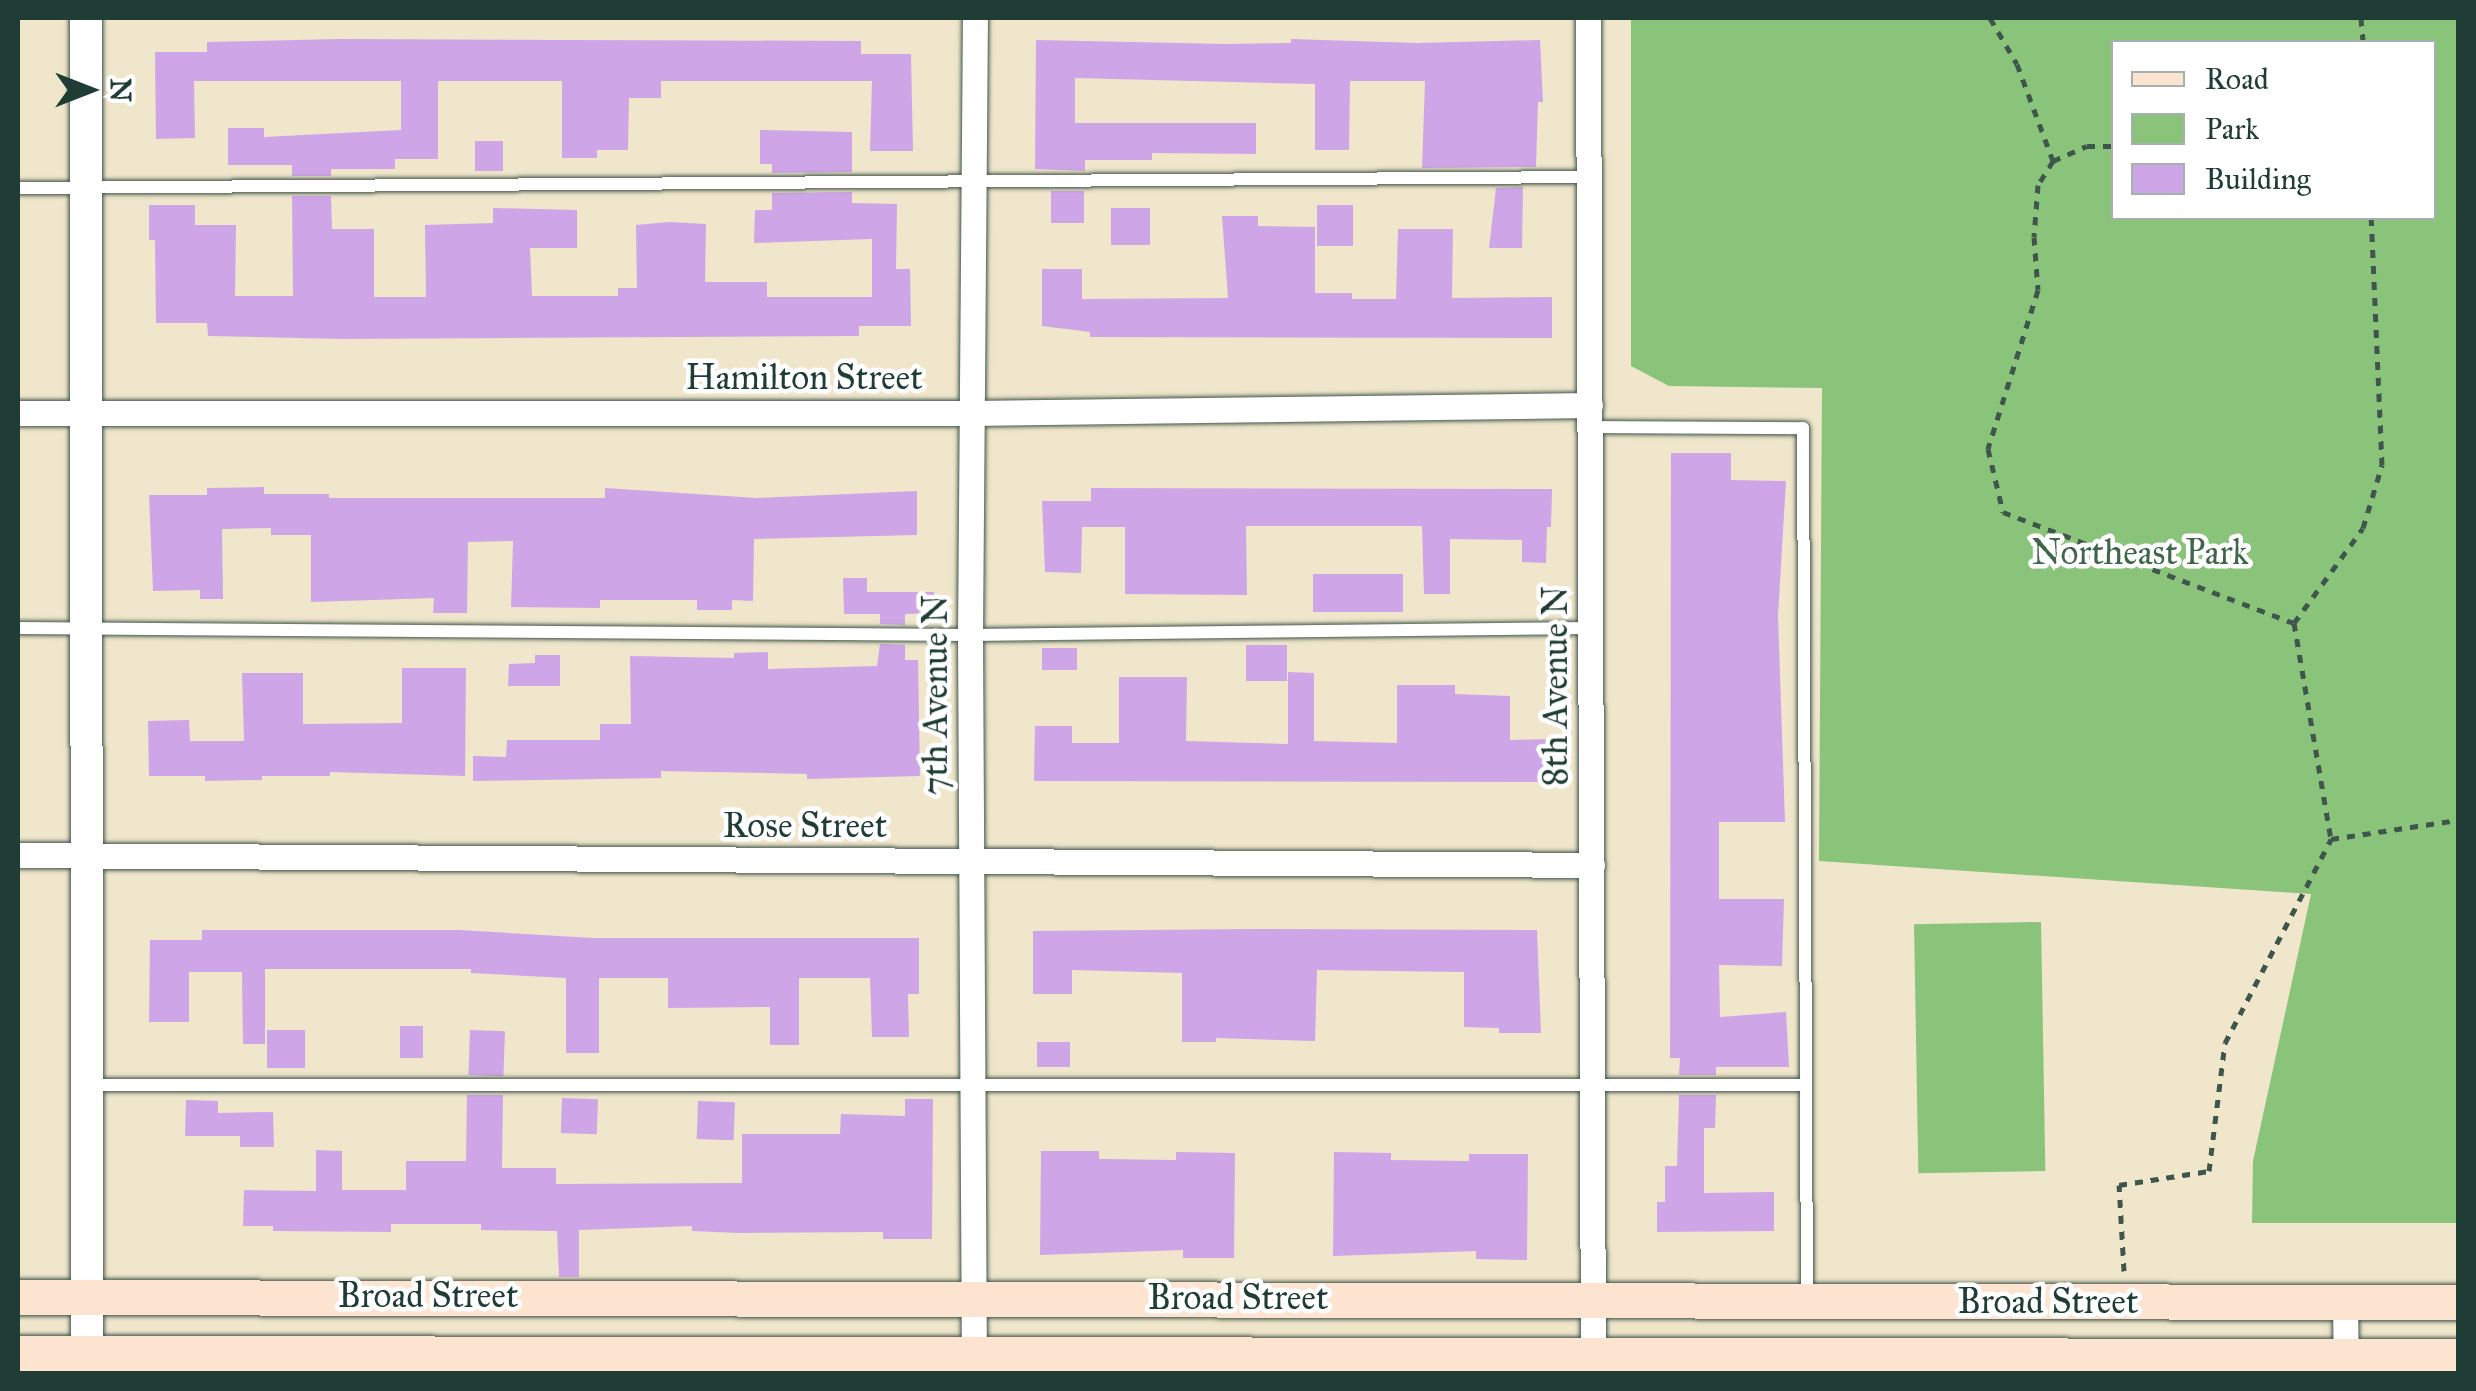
<!DOCTYPE html>
<html>
<head>
<meta charset="utf-8">
<style>
	body { margin:0 }
	#map { position:relative; width:2476px; height:1391px; overflow:hidden; background:#efe6cb; font-family:"IM FELL Great Primer",serif }
	div>[style] { position:absolute }
	.green>* { inset:0; background:#89c47a; transform-origin:0 0 }
	.building>* { inset:0; background:#cea6e7; transform-origin:0 0 }
	.path>* { height:5px; margin-top:-2.5px; transform-origin:0; background:repeating-linear-gradient(90deg,#3e564b 0 8px,transparent 0 16px) }
	.roads { filter:drop-shadow(0 0 2px #3e564b) drop-shadow(0 0 2px #3e564b) }
	.service>* { height:12px; margin:-6px; padding:0 6px; transform-origin:6px; border-radius:6px; background:#fff }
	.minor>* { height:25px; margin:-12.5px; padding:0 12.5px; transform-origin:12.5px; border-radius:12.5px; background:#fff }
	.tertiary>* { height:32px; margin:-16px; padding:0 16px; transform-origin:16px; border-radius:16px; background:#fff }
	.secondary>* { height:35px; margin:-17.5px; padding:0 17.5px; transform-origin:17.5px; border-radius:17.5px; background:#fde4d1 }
	span { translate:-50% -50%; white-space:nowrap; text-align:center; line-height:1.15; -webkit-text-stroke:9px #fff; paint-order:stroke }
	.street-label { font-size:35px; color:#1f3d34 }
	.park-label { font-size:35px; color:#3f6649 }
	.frame { position:absolute; inset:0; border:20px solid #1f3d34; pointer-events:none }
	.legend { position:absolute; left:2111px; top:40px; width:325px; height:180px; box-sizing:border-box; background:#fff; border:2px solid #a5b1ae; margin:0; padding:12px 18px; list-style:none; font-size:30px; color:#1f3d34 }
	.legend li { display:flex; align-items:center; gap:20px; height:50px }
	.legend b { width:50px; border:2px solid #a5b1ae }
	.north { position:absolute; left:40px; top:40px; width:100px; height:100px; -webkit-text-stroke:8px #fff; paint-order:stroke; rotate:90deg; font-size:28px; font-weight:700; line-height:40px; text-align:center; color:#1f3d34 }
	.north::after { content:''; display:block; margin:auto; width:35px; height:45px; background:#1f3d34; clip-path:polygon(50% 0,100% 100%,50% 72%,0 100%) }
</style>
</head>
<body>
<div id="map">
	<div class="green">
		<div style="clip-path:polygon(evenodd,1631px 18px,2458px 18px,2458px 1223px,2252px 1223px,2253px 1161px,2311px 894px,1819px 861px,1822px 388px,1669px 386px,1631px 366px,1631px 18px,2114px 42px,2434px 42px,2434px 218px,2114px 218px,2114px 42px)"></div>
		<div style="left:2041px;top:922px;width:249px;height:127px;rotate:89deg"></div>
	</div>
	<div class="building">
		<div style="clip-path:polygon(339px 39px,861px 41px,861px 54px,911px 54px,913px 151px,870px 151px,872px 81px,661px 81px,661px 98px,629px 98px,628px 150px,597px 150px,597px 158px,562px 158px,562px 81px,438px 81px,438px 159px,395px 159px,395px 169px,331px 169px,331px 176px,292px 176px,292px 165px,228px 165px,228px 128px,264px 128px,264px 137px,401px 130px,401px 81px,194px 81px,195px 138px,156px 139px,155px 52px,207px 52px,207px 42px)"></div>
		<div style="clip-path:polygon(1291px 39px,1417px 43px,1540px 40px,1543px 102px,1538px 102px,1536px 167px,1422px 168px,1425px 81px,1350px 81px,1349px 150px,1315px 150px,1315px 84px,1075px 78px,1075px 123px,1256px 123px,1256px 154px,1152px 153px,1152px 160px,1085px 160px,1085px 171px,1035px 169px,1036px 40px,1225px 44px,1291px 43px)"></div>
		<div style="clip-path:polygon(760px 130px,852px 132px,852px 172px,772px 173px,772px 164px,760px 164px)"></div>
		<div style="left:475px;top:141px;width:28px;height:30px"></div>
		<div style="clip-path:polygon(1523px 187px,1522px 248px,1489px 248px,1496px 188px)"></div>
		<div style="left:1051px;top:191px;width:33px;height:32px"></div>
		<div style="clip-path:polygon(852px 192px,852px 203px,897px 204px,896px 269px,910px 269px,911px 326px,859px 326px,859px 336px,343px 339px,208px 336px,207px 323px,156px 323px,155px 240px,149px 240px,149px 205px,195px 205px,195px 225px,236px 225px,235px 296px,293px 296px,292px 196px,331px 196px,332px 229px,374px 229px,374px 297px,426px 297px,425px 225px,493px 223px,493px 208px,577px 210px,577px 248px,530px 248px,532px 296px,618px 296px,618px 288px,637px 288px,636px 225px,669px 222px,706px 224px,705px 282px,767px 282px,767px 297px,872px 297px,872px 239px,754px 243px,755px 210px,772px 210px,772px 193px)"></div>
		<div style="left:1317px;top:205px;width:36px;height:41px"></div>
		<div style="left:1111px;top:208px;width:39px;height:37px"></div>
		<div style="clip-path:polygon(1222px 216px,1258px 216px,1258px 226px,1315px 227px,1315px 293px,1352px 293px,1352px 299px,1396px 299px,1398px 229px,1453px 229px,1452px 298px,1552px 297px,1552px 338px,1090px 337px,1090px 332px,1042px 326px,1042px 269px,1082px 269px,1082px 299px,1228px 298px)"></div>
		<div style="clip-path:polygon(1671px 453px,1731px 453px,1731px 480px,1786px 481px,1778px 616px,1785px 822px,1719px 822px,1719px 899px,1784px 899px,1782px 966px,1719px 965px,1720px 1017px,1786px 1012px,1789px 1067px,1716px 1067px,1716px 1075px,1679px 1075px,1680px 1058px,1670px 1058px)"></div>
		<div style="clip-path:polygon(264px 487px,264px 494px,329px 494px,329px 498px,605px 498px,605px 488px,756px 498px,917px 491px,917px 535px,754px 539px,753px 601px,732px 600px,732px 610px,697px 610px,697px 600px,600px 600px,600px 608px,511px 607px,513px 541px,468px 542px,467px 613px,433px 613px,434px 598px,311px 602px,311px 535px,271px 535px,271px 528px,222px 529px,223px 599px,200px 599px,200px 590px,153px 591px,149px 495px,207px 495px,207px 488px)"></div>
		<div style="clip-path:polygon(1091px 488px,1552px 489px,1551px 527px,1547px 527px,1546px 563px,1522px 562px,1522px 540px,1450px 539px,1450px 594px,1424px 594px,1422px 526px,1246px 526px,1247px 595px,1125px 594px,1125px 527px,1082px 527px,1081px 573px,1045px 572px,1042px 501px,1091px 501px)"></div>
		<div style="left:1403px;top:574px;width:38px;height:90px;rotate:90deg"></div>
		<div style="clip-path:polygon(843px 578px,867px 578px,867px 592px,934px 592px,935px 613px,905px 614px,905px 625px,880px 624px,880px 614px,844px 614px)"></div>
		<div style="clip-path:polygon(880px 644px,905px 645px,905px 660px,918px 660px,920px 776px,807px 779px,807px 774px,661px 771px,661px 778px,473px 781px,473px 756px,506px 757px,507px 740px,600px 740px,600px 724px,631px 724px,630px 656px,734px 658px,734px 653px,768px 652px,768px 669px,877px 666px)"></div>
		<div style="left:1246px;top:645px;width:41px;height:36px"></div>
		<div style="left:1042px;top:648px;width:35px;height:22px"></div>
		<div style="clip-path:polygon(535px 655px,560px 655px,560px 686px,508px 686px,509px 664px,535px 663px)"></div>
		<div style="clip-path:polygon(402px 668px,466px 668px,465px 776px,330px 772px,330px 776px,262px 776px,262px 780px,205px 781px,205px 776px,149px 776px,148px 721px,189px 720px,190px 741px,244px 741px,242px 673px,303px 673px,303px 724px,402px 723px)"></div>
		<div style="clip-path:polygon(1288px 672px,1314px 673px,1314px 741px,1397px 743px,1397px 685px,1455px 685px,1455px 694px,1510px 696px,1510px 740px,1551px 739px,1552px 782px,1034px 781px,1035px 726px,1072px 726px,1072px 743px,1119px 743px,1119px 677px,1187px 677px,1186px 741px,1288px 744px)"></div>
		<div style="clip-path:polygon(1252px 929px,1537px 930px,1541px 1033px,1499px 1033px,1499px 1028px,1464px 1027px,1464px 972px,1317px 970px,1315px 1041px,1216px 1038px,1216px 1042px,1182px 1042px,1182px 973px,1072px 970px,1072px 994px,1033px 994px,1033px 931px)"></div>
		<div style="clip-path:polygon(202px 930px,460px 930px,593px 938px,919px 938px,919px 994px,908px 994px,909px 1037px,872px 1037px,870px 978px,799px 978px,799px 1045px,770px 1045px,770px 1007px,668px 1008px,668px 978px,599px 978px,599px 1053px,566px 1053px,566px 978px,471px 973px,471px 969px,265px 969px,265px 1044px,243px 1044px,242px 972px,189px 972px,189px 1022px,149px 1022px,150px 940px,202px 940px)"></div>
		<div style="left:400px;top:1026px;width:23px;height:32px"></div>
		<div style="left:267px;top:1030px;width:38px;height:38px"></div>
		<div style="left:470px;top:1030px;width:35px;height:45px;rotate:2deg"></div>
		<div style="left:1037px;top:1042px;width:33px;height:25px"></div>
		<div style="clip-path:polygon(467px 1095px,503px 1095px,502px 1168px,556px 1168px,556px 1184px,742px 1183px,742px 1134px,840px 1134px,841px 1114px,905px 1116px,905px 1099px,933px 1099px,932px 1239px,883px 1239px,883px 1232px,739px 1233px,692px 1231px,692px 1226px,579px 1230px,579px 1277px,559px 1277px,557px 1231px,481px 1230px,481px 1224px,391px 1224px,391px 1232px,273px 1231px,273px 1226px,243px 1226px,244px 1190px,316px 1191px,316px 1150px,342px 1151px,342px 1190px,406px 1190px,406px 1161px,466px 1161px)"></div>
		<div style="clip-path:polygon(1679px 1095px,1716px 1095px,1715px 1128px,1704px 1128px,1704px 1193px,1774px 1192px,1774px 1231px,1657px 1232px,1657px 1202px,1665px 1202px,1665px 1166px,1677px 1166px)"></div>
		<div style="left:562px;top:1098px;width:36px;height:35px;rotate:2deg"></div>
		<div style="clip-path:polygon(186px 1100px,218px 1101px,218px 1113px,273px 1112px,274px 1147px,240px 1147px,240px 1136px,185px 1136px)"></div>
		<div style="left:698px;top:1101px;width:37px;height:38px;rotate:2deg"></div>
		<div style="clip-path:polygon(1041px 1151px,1099px 1151px,1099px 1159px,1176px 1160px,1176px 1152px,1235px 1153px,1234px 1258px,1183px 1258px,1183px 1250px,1040px 1255px)"></div>
		<div style="clip-path:polygon(1334px 1152px,1391px 1153px,1391px 1160px,1469px 1161px,1469px 1154px,1528px 1154px,1527px 1260px,1476px 1259px,1476px 1251px,1333px 1256px)"></div>
	</div>
	<div class="path">
		<div style="left:1990px;top:18px;width:53px;rotate:59.6deg"></div>
		<div style="left:2017px;top:64px;width:103px;rotate:69.6deg"></div>
		<div style="left:2053px;top:161px;width:37px;rotate:-24deg"></div>
		<div style="left:2087px;top:146px;width:27px"></div>
		<div style="left:2361px;top:18px;width:24px;rotate:85deg"></div>
		<div style="left:2053px;top:161px;width:28px;rotate:122deg"></div>
		<div style="left:2038px;top:185px;width:52px;rotate:94.4deg"></div>
		<div style="left:2034px;top:237px;width:53px;rotate:85.7deg"></div>
		<div style="left:2038px;top:290px;width:167px;rotate:107.5deg"></div>
		<div style="left:1988px;top:449px;width:65px;rotate:76.6deg"></div>
		<div style="left:2003px;top:512px;width:311px;rotate:20.9deg"></div>
		<div style="left:2294px;top:623px;width:219px;rotate:80.3deg"></div>
		<div style="left:2331px;top:839px;width:128px;rotate:-8.5deg"></div>
		<div style="left:2294px;top:623px;width:117px;rotate:-54deg"></div>
		<div style="left:2363px;top:528px;width:66px;rotate:-73.2deg"></div>
		<div style="left:2382px;top:465px;width:247px;rotate:-92.5deg"></div>
		<div style="left:2124px;top:1271px;width:86px;rotate:-93.3deg"></div>
		<div style="left:2119px;top:1185px;width:91px;rotate:-8.8deg"></div>
		<div style="left:2209px;top:1171px;width:129px;rotate:-82.9deg"></div>
		<div style="left:2225px;top:1043px;width:230px;rotate:-62.5deg"></div>
	</div>
	<div class="roads">
		<div class="service">
			<div style="left:18px;top:188px;width:1572px;rotate:-0.4deg"></div>
			<div style="left:1591px;top:427px;width:212px;rotate:0.3deg"></div>
			<div style="left:1803px;top:428px;width:870px;rotate:89.74deg"></div>
			<div style="left:18px;top:628px;width:952px;rotate:0.42deg"></div>
			<div style="left:970px;top:635px;width:621px;rotate:-0.65deg"></div>
			<div style="left:89px;top:1085px;width:1717px"></div>
		</div>
		<div class="minor">
			<div style="left:1588px;top:18px;width:1337px;rotate:89.79deg"></div>
			<div style="left:18px;top:413px;width:955px"></div>
			<div style="left:973px;top:413px;width:617px;rotate:-0.74deg"></div>
			<div style="left:18px;top:855px;width:1574px;rotate:0.36deg"></div>
			<div style="left:2345px;top:1303px;width:71px;rotate:89.2deg"></div>
			<div style="left:974px;top:1374px;width:739px;rotate:-90.31deg"></div>
			<div style="left:970px;top:635px;width:617px;rotate:-89.54deg"></div>
		</div>
		<div class="tertiary">
			<div style="left:86px;top:18px;width:1356px;rotate:89.96deg"></div>
		</div>
		<div class="secondary">
			<div style="left:18px;top:1297px;width:2440px;rotate:0.12deg"></div>
			<div style="left:18px;top:1353px;width:2440px;rotate:0.07deg"></div>
		</div>
	</div>
	<div class="street-label">
		<span style="left:804px;top:378px">Hamilton Street</span>
		<span style="left:1556px;top:686px;rotate:-90deg">8th Avenue N</span>
		<span style="left:936px;top:695px;rotate:-90deg">7th Avenue N</span>
		<span style="left:805px;top:826px">Rose Street</span>
		<span style="left:428px;top:1296px">Broad Street</span>
		<span style="left:1238px;top:1298px">Broad Street</span>
		<span style="left:2048px;top:1302px">Broad Street</span>
	</div>
	<div class="park-label">
		<span style="left:2140px;top:553px">Northeast Park</span>
	</div>
	<div class="frame"></div>
	<ul class="legend">
	<li><b style="height:12px;background:#fde4d1"></b>Road</li>
	<li><b style="height:28px;background:#89c47a"></b>Park</li>
	<li><b style="height:28px;background:#cea6e7"></b>Building</li>
	</ul>
	<div class="north">N</div>
</div>
</body>
</html>
